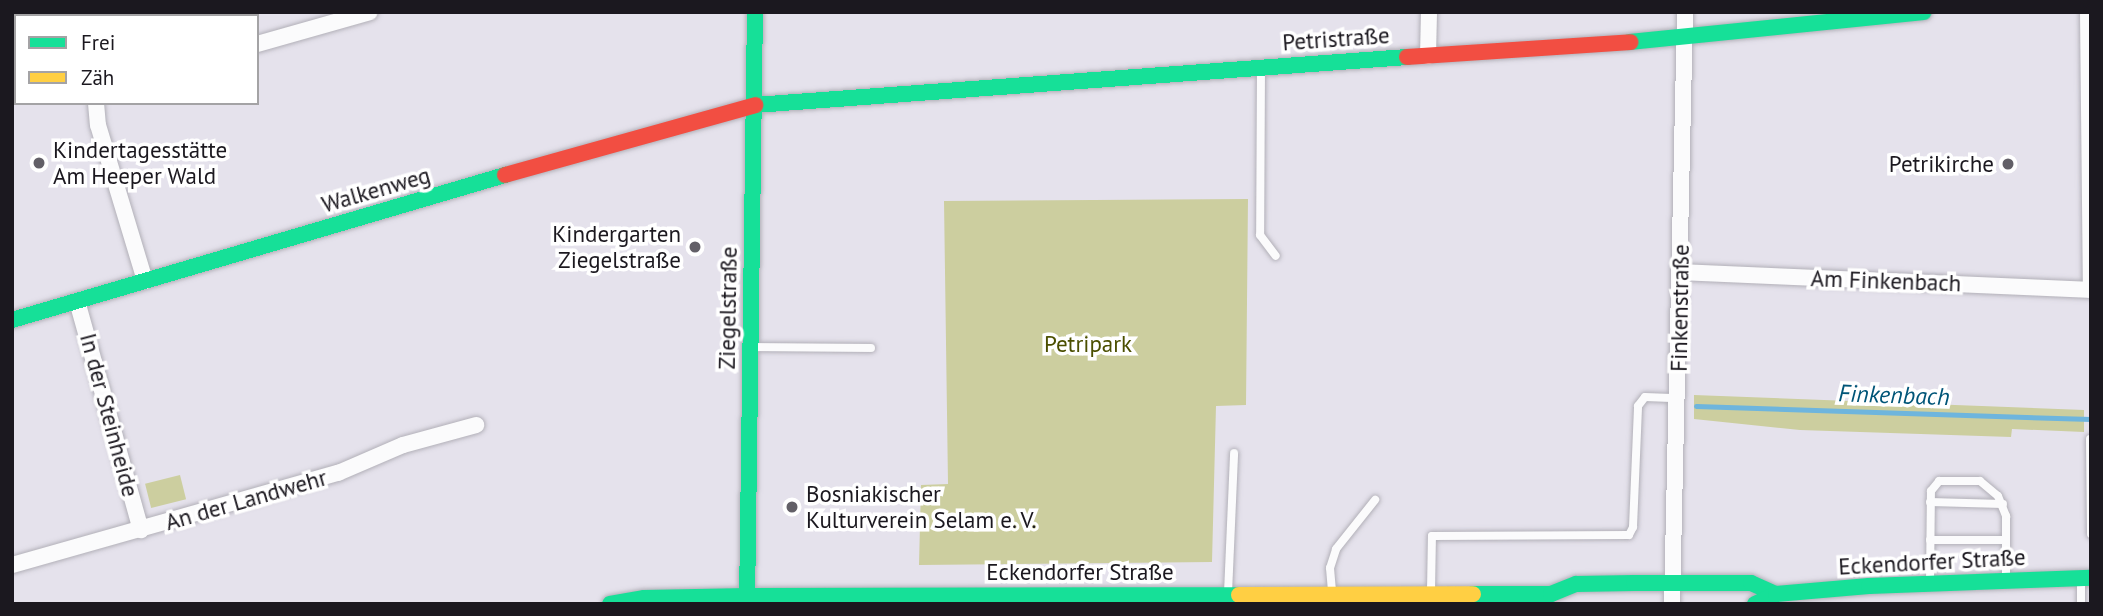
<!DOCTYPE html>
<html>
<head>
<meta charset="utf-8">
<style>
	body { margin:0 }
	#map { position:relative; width:2103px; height:616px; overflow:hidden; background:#e5e2ec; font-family:"PT Sans",sans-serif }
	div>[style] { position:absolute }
	.green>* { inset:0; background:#ccce9f; transform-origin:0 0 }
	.forest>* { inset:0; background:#cacd9c }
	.stream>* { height:5px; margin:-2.5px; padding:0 2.5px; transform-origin:2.5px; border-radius:2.5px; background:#6eb5dd }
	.roads { filter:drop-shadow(0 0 2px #b2b0b8) drop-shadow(0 0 2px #b2b0b8) }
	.lane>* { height:8px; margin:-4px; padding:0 4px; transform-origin:4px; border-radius:4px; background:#fbfbfc }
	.street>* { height:16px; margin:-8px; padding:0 8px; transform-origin:8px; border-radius:8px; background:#fbfbfc }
	.fast>* { height:16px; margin:-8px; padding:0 8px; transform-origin:8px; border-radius:8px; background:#16e098 }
	.slow>* { height:16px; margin:-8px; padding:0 8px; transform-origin:8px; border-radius:8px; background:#ffcf43 }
	.jam>* { height:16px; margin:-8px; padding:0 8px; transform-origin:8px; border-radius:8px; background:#f24e42 }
	.dots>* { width:19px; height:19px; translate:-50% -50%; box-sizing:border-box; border:4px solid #fff; border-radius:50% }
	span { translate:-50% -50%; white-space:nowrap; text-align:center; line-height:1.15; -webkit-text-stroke:7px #fff; paint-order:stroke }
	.street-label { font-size:23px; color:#1b181f }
	.poi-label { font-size:23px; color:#1b181f }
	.left { translate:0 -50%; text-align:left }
	.right { translate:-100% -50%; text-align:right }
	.park-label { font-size:23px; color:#4b4f00 }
	.water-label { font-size:24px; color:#005578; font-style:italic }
	.frame { position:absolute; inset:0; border:14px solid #1b181f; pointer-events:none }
	.legend { position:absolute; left:14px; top:14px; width:245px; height:91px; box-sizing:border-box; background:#fff; border:2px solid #a4a3a5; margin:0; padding:9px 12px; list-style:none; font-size:21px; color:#1b181f }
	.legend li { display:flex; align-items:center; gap:14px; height:35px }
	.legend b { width:35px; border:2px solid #a4a3a5 }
</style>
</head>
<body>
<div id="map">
	<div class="green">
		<div style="clip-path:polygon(1248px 199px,1246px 405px,1216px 406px,1212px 562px,919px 565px,921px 485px,948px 484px,944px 201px)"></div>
		<div style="clip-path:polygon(1694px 395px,2084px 410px,2084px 432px,2012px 429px,2011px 437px,1800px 430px,1694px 419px)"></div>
		<div style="left:180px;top:475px;width:25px;height:36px;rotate:76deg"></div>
	</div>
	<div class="forest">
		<div style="clip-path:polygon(12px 12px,114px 12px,16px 16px,12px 66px)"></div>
	</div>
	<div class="stream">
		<div style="left:1696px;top:406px;width:395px;rotate:1.9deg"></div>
	</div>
	<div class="roads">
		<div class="lane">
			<div style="left:1261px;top:68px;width:167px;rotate:90.3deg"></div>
			<div style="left:1260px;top:235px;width:26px;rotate:53deg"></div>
			<div style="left:751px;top:347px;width:120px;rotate:0.5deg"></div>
			<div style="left:2090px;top:439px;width:95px;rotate:89.4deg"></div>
			<div style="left:1930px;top:502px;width:73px;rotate:1.6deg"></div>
			<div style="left:1930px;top:540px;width:76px"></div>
			<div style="left:1930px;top:582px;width:91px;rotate:-89.4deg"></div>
			<div style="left:1931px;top:491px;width:13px;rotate:-51deg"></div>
			<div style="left:1939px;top:481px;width:41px"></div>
			<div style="left:1980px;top:481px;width:23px;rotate:40deg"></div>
			<div style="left:1998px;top:496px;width:22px;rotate:68deg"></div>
			<div style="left:2006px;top:516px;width:61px;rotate:90deg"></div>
			<div style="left:1332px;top:591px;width:23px;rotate:-95deg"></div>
			<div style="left:1330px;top:568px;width:20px;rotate:-72deg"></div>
			<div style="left:1336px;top:549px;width:63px;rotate:-51.5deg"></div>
			<div style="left:1431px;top:591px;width:55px;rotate:-89deg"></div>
			<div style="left:1432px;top:536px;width:197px;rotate:-0.3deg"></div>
			<div style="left:1629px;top:535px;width:9px;rotate:-63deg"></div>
			<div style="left:1633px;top:527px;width:121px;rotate:-87.6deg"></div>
			<div style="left:1638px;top:406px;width:11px;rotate:-52deg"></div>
			<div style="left:1645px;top:397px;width:33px;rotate:2deg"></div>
			<div style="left:1228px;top:593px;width:140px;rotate:-87.5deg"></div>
			<div style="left:2081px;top:604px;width:23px;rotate:-90deg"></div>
		</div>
		<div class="street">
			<div style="left:2088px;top:12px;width:278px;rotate:89.4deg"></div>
			<div style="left:257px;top:44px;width:117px;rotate:-15.8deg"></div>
			<div style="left:1428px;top:56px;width:44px;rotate:-88.7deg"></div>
			<div style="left:96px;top:103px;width:22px;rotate:85deg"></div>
			<div style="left:98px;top:125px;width:163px;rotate:73.2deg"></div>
			<div style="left:1681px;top:272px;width:410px;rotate:2.5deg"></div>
			<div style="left:77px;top:301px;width:238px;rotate:74.4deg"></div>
			<div style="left:12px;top:565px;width:339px;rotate:-15.8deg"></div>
			<div style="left:338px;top:473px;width:71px;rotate:-23.3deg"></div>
			<div style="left:403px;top:445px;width:76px;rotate:-15.3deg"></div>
			<div style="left:1672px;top:604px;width:592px;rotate:-88.74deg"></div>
		</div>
		<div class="fast">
			<div style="left:1630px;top:42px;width:295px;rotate:-5.8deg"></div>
			<div style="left:755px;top:105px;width:654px;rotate:-4.21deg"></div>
			<div style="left:12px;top:320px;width:514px;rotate:-16.39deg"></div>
			<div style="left:1473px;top:594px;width:78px"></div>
			<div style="left:1551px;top:594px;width:27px;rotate:-22deg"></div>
			<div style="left:1576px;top:584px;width:58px;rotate:-1deg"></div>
			<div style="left:1634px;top:583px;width:117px"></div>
			<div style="left:1751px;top:583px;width:27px;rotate:24deg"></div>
			<div style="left:610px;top:604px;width:35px;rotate:-10deg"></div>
			<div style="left:644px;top:598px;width:104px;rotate:-1.1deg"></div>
			<div style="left:748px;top:596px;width:491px;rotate:-0.1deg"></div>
			<div style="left:747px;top:604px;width:592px;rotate:-89.23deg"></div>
			<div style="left:1755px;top:604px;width:23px;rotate:-25deg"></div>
			<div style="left:1776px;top:594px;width:93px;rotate:-4.9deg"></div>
			<div style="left:1869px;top:586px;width:222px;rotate:-2.1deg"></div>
		</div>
		<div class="slow">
			<div style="left:1239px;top:595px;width:234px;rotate:-0.2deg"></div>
		</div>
		<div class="jam">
			<div style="left:1407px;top:57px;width:224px;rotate:-3.8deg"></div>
			<div style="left:505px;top:175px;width:260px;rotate:-15.6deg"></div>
		</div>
	</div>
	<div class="dots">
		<div style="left:39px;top:163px;background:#625f67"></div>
		<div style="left:2008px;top:164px;background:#625f67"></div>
		<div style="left:695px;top:247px;background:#625f67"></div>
		<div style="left:792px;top:507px;background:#625f67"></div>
	</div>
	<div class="street-label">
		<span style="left:1336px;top:39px;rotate:-4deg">Petristraße</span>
		<span style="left:376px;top:190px;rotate:-16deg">Walkenweg</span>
		<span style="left:1886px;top:281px;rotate:2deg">Am Finkenbach</span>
		<span style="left:728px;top:308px;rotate:-89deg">Ziegelstraße</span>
		<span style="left:1680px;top:308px;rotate:-89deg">Finkenstraße</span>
		<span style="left:109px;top:415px;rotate:75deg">In der Steinheide</span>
		<span style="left:246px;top:500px;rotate:-16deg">An der Landwehr</span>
		<span style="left:1932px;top:562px;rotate:-3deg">Eckendorfer Straße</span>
		<span style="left:1080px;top:572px">Eckendorfer Straße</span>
	</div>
	<div class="poi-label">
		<span class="left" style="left:53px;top:163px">Kindertagesstätte<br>Am Heeper Wald</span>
		<span class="right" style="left:1994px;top:164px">Petrikirche</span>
		<span class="right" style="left:681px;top:247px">Kindergarten<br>Ziegelstraße</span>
		<span class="left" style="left:806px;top:507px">Bosniakischer<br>Kulturverein Selam e. V.</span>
	</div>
	<div class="park-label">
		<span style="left:1088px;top:344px">Petripark</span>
	</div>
	<div class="water-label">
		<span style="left:1894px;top:395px;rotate:2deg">Finkenbach</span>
	</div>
	<div class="frame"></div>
	<ul class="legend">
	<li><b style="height:9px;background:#16e098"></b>Frei</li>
	<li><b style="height:9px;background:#ffcf43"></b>Zäh</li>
	</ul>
</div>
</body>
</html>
